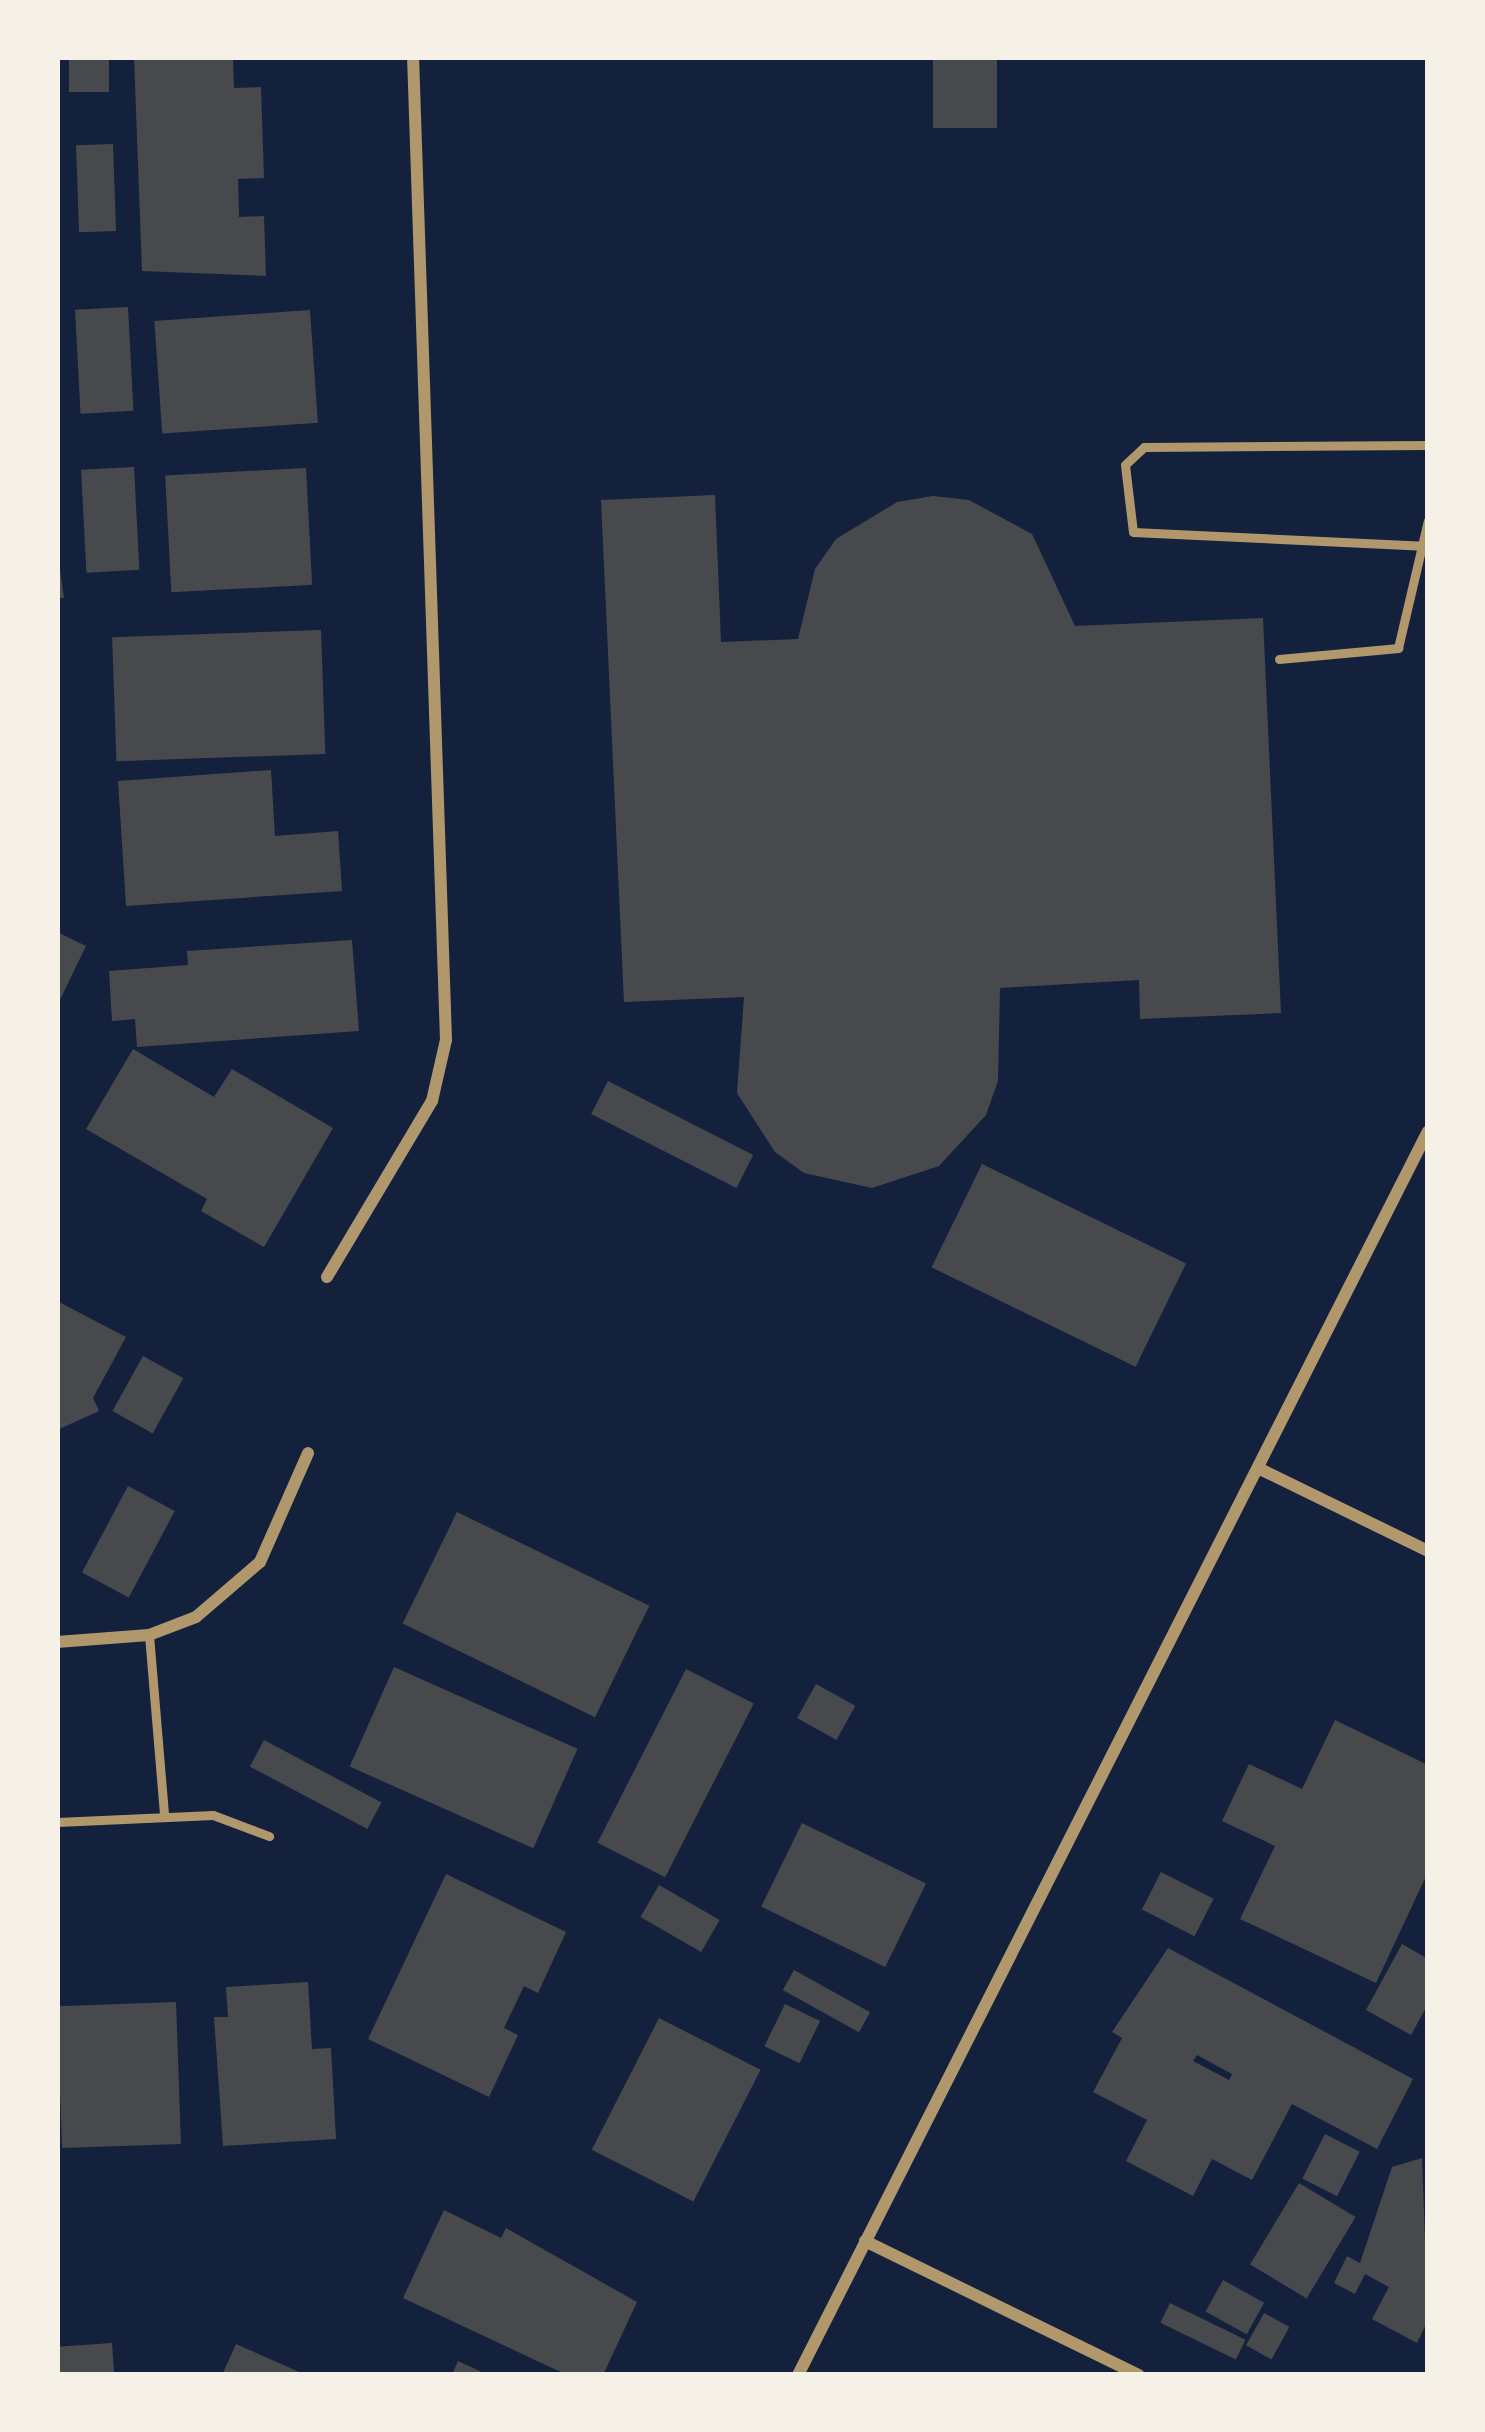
<!DOCTYPE html>
<html>
<head>
<meta charset="utf-8">
<style>
	body { margin:0 }
	#map { position:relative; width:1485px; height:2432px; overflow:hidden; background:#14213d; font-family:"Work Sans",sans-serif }
	div>[style] { position:absolute }
	.building>* { inset:0; background:#48494c; transform-origin:0 0 }
	.service>* { height:9px; margin:-4.5px; padding:0 4.5px; transform-origin:4.5px; border-radius:4.5px; background:#b1986c }
	.minor>* { height:12px; margin:-6px; padding:0 6px; transform-origin:6px; border-radius:6px; background:#b1986c }
	span { translate:-50% -50%; white-space:nowrap; text-align:center; line-height:1.15; -webkit-text-stroke:12px #f6f1e7; paint-order:stroke }
	.frame { position:absolute; inset:0; border:60px solid #f6f1e7; pointer-events:none }
</style>
</head>
<body>
<div id="map">
	<div class="building">
		<div style="left:69px;top:57px;width:40px;height:35px"></div>
		<div style="clip-path:polygon(134px 57px,233px 57px,234px 88px,261px 87px,264px 178px,238px 179px,239px 217px,264px 216px,266px 276px,142px 271px)"></div>
		<div style="left:933px;top:57px;width:64px;height:71px"></div>
		<div style="left:113px;top:144px;width:87px;height:37px;rotate:88deg"></div>
		<div style="left:128px;top:307px;width:104px;height:53px;rotate:87deg"></div>
		<div style="left:310px;top:310px;width:113px;height:156px;rotate:86deg"></div>
		<div style="left:134px;top:467px;width:103px;height:53px;rotate:87deg"></div>
		<div style="left:306px;top:468px;width:117px;height:141px;rotate:87deg"></div>
		<div style="clip-path:polygon(715px 495px,721px 642px,798px 639px,815px 569px,836px 539px,897px 502px,933px 496px,969px 500px,1032px 534px,1075px 626px,1263px 618px,1281px 1013px,1140px 1019px,1139px 980px,1000px 988px,998px 1081px,986px 1115px,939px 1166px,872px 1188px,804px 1173px,775px 1152px,737px 1093px,744px 997px,624px 1002px,601px 500px)"></div>
		<div style="clip-path:polygon(57px 548px,64px 598px,57px 598px)"></div>
		<div style="left:321px;top:630px;width:124px;height:209px;rotate:88deg"></div>
		<div style="clip-path:polygon(271px 770px,275px 836px,338px 831px,342px 891px,126px 906px,118px 781px)"></div>
		<div style="clip-path:polygon(57px 932px,86px 946px,57px 1006px)"></div>
		<div style="clip-path:polygon(352px 940px,359px 1031px,137px 1047px,135px 1019px,112px 1021px,109px 971px,188px 965px,187px 951px)"></div>
		<div style="clip-path:polygon(133px 1049px,214px 1097px,232px 1069px,333px 1128px,264px 1247px,201px 1211px,207px 1199px,86px 1129px)"></div>
		<div style="left:608px;top:1081px;width:163px;height:37px;rotate:27deg"></div>
		<div style="left:982px;top:1164px;width:227px;height:115px;rotate:26deg"></div>
		<div style="clip-path:polygon(57px 1301px,126px 1337px,93px 1398px,99px 1411px,57px 1430px)"></div>
		<div style="left:143px;top:1356px;width:46px;height:63px;rotate:29deg"></div>
		<div style="left:128px;top:1486px;width:53px;height:98px;rotate:28deg"></div>
		<div style="left:457px;top:1512px;width:214px;height:124px;rotate:26deg"></div>
		<div style="left:394px;top:1667px;width:201px;height:109px;rotate:24deg"></div>
		<div style="left:686px;top:1669px;width:76px;height:195px;rotate:27deg"></div>
		<div style="left:816px;top:1684px;width:45px;height:39px;rotate:29deg"></div>
		<div style="clip-path:polygon(1335px 1720px,1428px 1765px,1428px 1872px,1376px 1983px,1240px 1919px,1275px 1846px,1222px 1821px,1249px 1764px,1302px 1789px)"></div>
		<div style="left:264px;top:1740px;width:133px;height:30px;rotate:28deg"></div>
		<div style="left:802px;top:1823px;width:138px;height:93px;rotate:26deg"></div>
		<div style="left:1161px;top:1872px;width:59px;height:42px;rotate:27deg"></div>
		<div style="clip-path:polygon(446px 1874px,566px 1932px,538px 1993px,524px 1986px,504px 2028px,518px 2035px,489px 2097px,368px 2039px)"></div>
		<div style="left:659px;top:1885px;width:70px;height:37px;rotate:30deg"></div>
		<div style="clip-path:polygon(1402px 1944px,1428px 1959px,1428px 2004px,1411px 2035px,1366px 2010px)"></div>
		<div style="clip-path:polygon(evenodd,1168px 1948px,1413px 2079px,1377px 2149px,1292px 2104px,1252px 2180px,1212px 2159px,1193px 2196px,1126px 2161px,1147px 2120px,1093px 2092px,1122px 2038px,1112px 2032px,1168px 1948px,1197px 2055px,1232px 2074px,1229px 2080px,1193px 2061px,1197px 2055px)"></div>
		<div style="left:794px;top:1970px;width:87px;height:23px;rotate:29deg"></div>
		<div style="clip-path:polygon(308px 1982px,312px 2049px,331px 2048px,336px 2139px,223px 2146px,214px 2017px,228px 2017px,226px 1987px)"></div>
		<div style="left:176px;top:2002px;width:142px;height:119px;rotate:88deg"></div>
		<div style="left:785px;top:2004px;width:39px;height:47px;rotate:26deg"></div>
		<div style="left:659px;top:2018px;width:114px;height:148px;rotate:27deg"></div>
		<div style="left:1325px;top:2134px;width:39px;height:50px;rotate:27deg"></div>
		<div style="clip-path:polygon(1422px 2158px,1428px 2320px,1417px 2343px,1372px 2319px,1389px 2287px,1365px 2274px,1355px 2294px,1334px 2283px,1347px 2256px,1360px 2263px,1392px 2167px)"></div>
		<div style="left:1299px;top:2183px;width:66px;height:95px;rotate:31deg"></div>
		<div style="clip-path:polygon(444px 2210px,501px 2238px,506px 2228px,637px 2302px,603px 2375px,567px 2375px,403px 2298px)"></div>
		<div style="left:1223px;top:2280px;width:47px;height:36px;rotate:29deg"></div>
		<div style="left:1170px;top:2303px;width:84px;height:22px;rotate:26deg"></div>
		<div style="left:1264px;top:2313px;width:29px;height:37px;rotate:29deg"></div>
		<div style="left:112px;top:2343px;width:32px;height:55px;rotate:86deg"></div>
		<div style="clip-path:polygon(236px 2344px,306px 2375px,222px 2375px)"></div>
		<div style="clip-path:polygon(458px 2361px,488px 2375px,452px 2375px)"></div>
	</div>
	<div class="service">
		<div style="left:1428px;top:445px;width:284px;rotate:179.6deg"></div>
		<div style="left:1144px;top:447px;width:26px;rotate:137deg"></div>
		<div style="left:1125px;top:465px;width:67px;rotate:83.2deg"></div>
		<div style="left:1133px;top:532px;width:295px;rotate:2.7deg"></div>
		<div style="left:1279px;top:659px;width:120px;rotate:-5.3deg"></div>
		<div style="left:1398px;top:648px;width:131px;rotate:-76.8deg"></div>
		<div style="left:149px;top:1635px;width:179px;rotate:85.2deg"></div>
		<div style="left:57px;top:1822px;width:156px;rotate:-2.6deg"></div>
		<div style="left:213px;top:1815px;width:60px;rotate:20.6deg"></div>
	</div>
	<div class="minor">
		<div style="left:327px;top:1277px;width:205px;rotate:-59.2deg"></div>
		<div style="left:432px;top:1101px;width:63px;rotate:-77.1deg"></div>
		<div style="left:446px;top:1040px;width:984px;rotate:-91.92deg"></div>
		<div style="left:1262px;top:1470px;width:185px;rotate:26deg"></div>
		<div style="left:57px;top:1642px;width:92px;rotate:-4.4deg"></div>
		<div style="left:149px;top:1635px;width:50px;rotate:-21deg"></div>
		<div style="left:196px;top:1617px;width:84px;rotate:-40.7deg"></div>
		<div style="left:260px;top:1562px;width:119px;rotate:-66.2deg"></div>
		<div style="left:865px;top:2241px;width:305px;rotate:26.1deg"></div>
		<div style="left:798px;top:2375px;width:1394px;rotate:-63.14deg"></div>
	</div>
	<div class="frame"></div>
</div>
</body>
</html>
